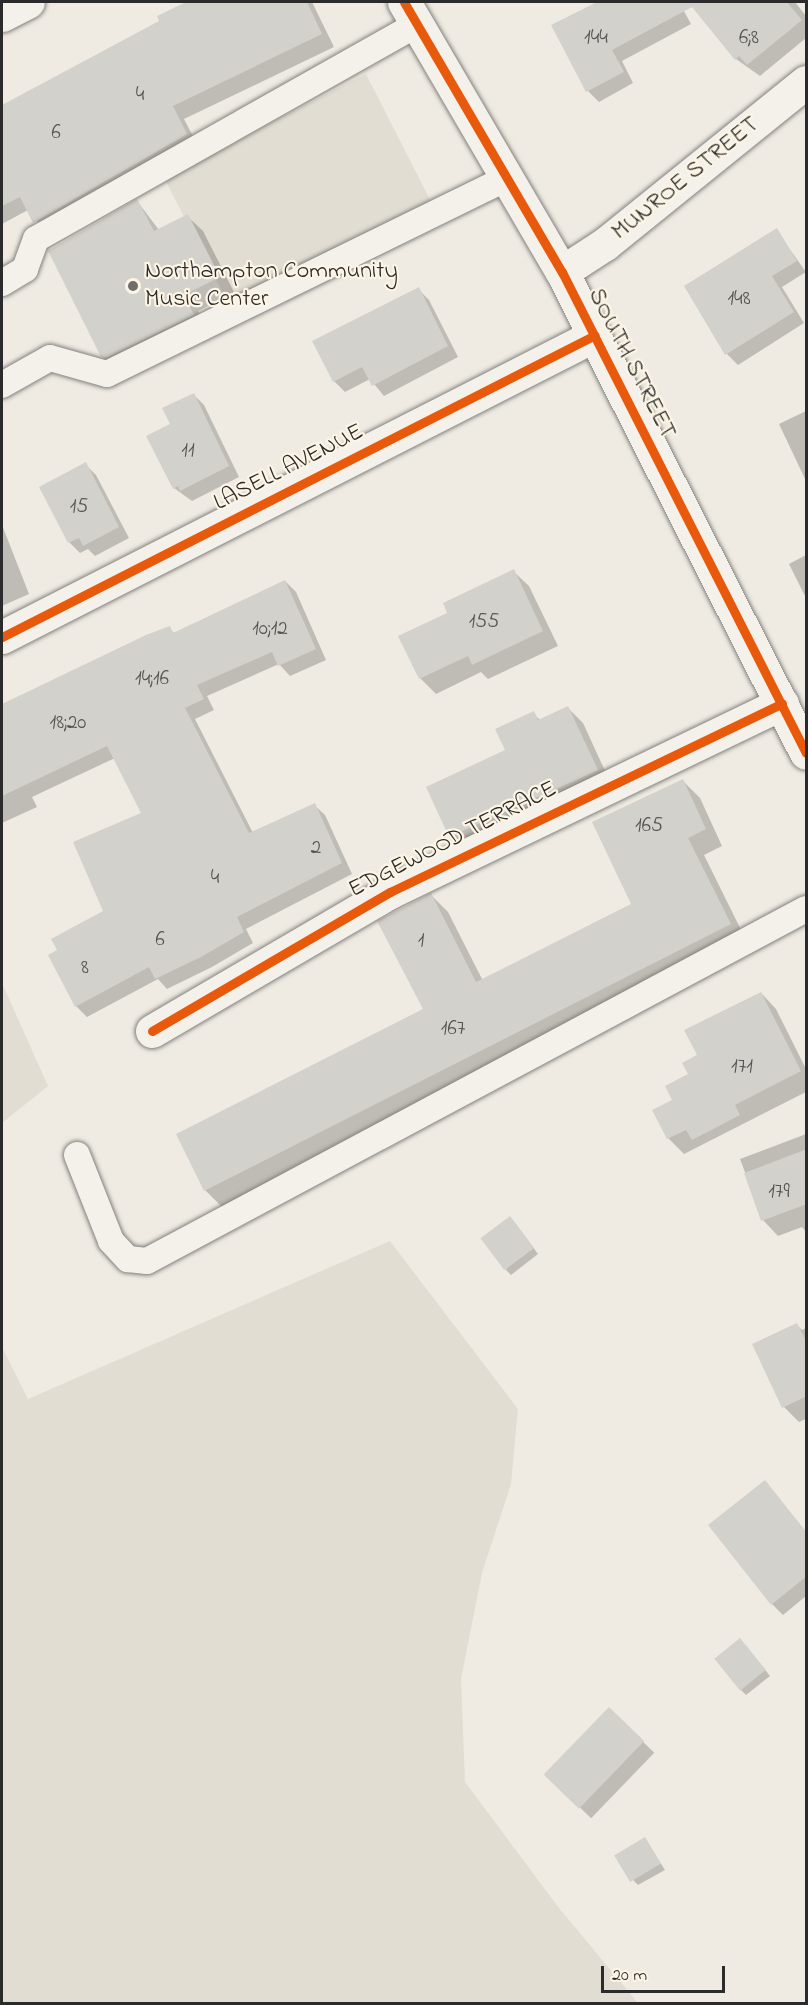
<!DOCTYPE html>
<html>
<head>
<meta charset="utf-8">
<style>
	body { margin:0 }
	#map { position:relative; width:808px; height:2005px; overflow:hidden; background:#efebe3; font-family:"Indie Flower",sans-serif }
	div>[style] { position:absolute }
	.green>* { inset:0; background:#e1ddd2; transform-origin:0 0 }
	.shadow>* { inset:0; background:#0003; transform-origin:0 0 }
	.building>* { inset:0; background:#d3d1cb; transform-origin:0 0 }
	.roads { filter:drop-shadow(0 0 2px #83817e) drop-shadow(0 0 2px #83817e) }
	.service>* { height:26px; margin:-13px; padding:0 13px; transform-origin:13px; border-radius:13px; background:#f4f1eb }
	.minor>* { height:33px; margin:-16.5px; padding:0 16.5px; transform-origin:16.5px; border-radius:16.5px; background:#f4f1eb }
	.primary>* { height:33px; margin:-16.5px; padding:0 16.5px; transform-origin:16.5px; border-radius:16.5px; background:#f4f1eb }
	.cycleway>* { height:9px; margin:-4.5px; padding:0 4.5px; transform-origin:4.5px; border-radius:4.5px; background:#e8590c }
	.dots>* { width:16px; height:16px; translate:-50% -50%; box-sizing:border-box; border:3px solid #fcf5e5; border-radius:50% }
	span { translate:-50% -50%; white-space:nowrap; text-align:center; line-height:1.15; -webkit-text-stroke:4.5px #fcf5e5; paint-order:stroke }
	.number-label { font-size:21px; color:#555453 }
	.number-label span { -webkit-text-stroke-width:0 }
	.street-label { font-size:24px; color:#2b2b2b }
	.poi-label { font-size:24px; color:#2b2b2b }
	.left { translate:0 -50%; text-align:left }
	.frame { position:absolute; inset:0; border:3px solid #2b2b2b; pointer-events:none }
	.scale { position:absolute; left:601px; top:1966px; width:124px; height:27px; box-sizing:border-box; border:3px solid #2b2b2b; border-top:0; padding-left:8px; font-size:18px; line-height:21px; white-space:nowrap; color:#2b2b2b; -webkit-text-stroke:4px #fcf5e5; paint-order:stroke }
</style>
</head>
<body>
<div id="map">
	<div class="green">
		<div style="left:366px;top:74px;width:143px;height:227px;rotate:63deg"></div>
		<div style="clip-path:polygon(2px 983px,48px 1086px,2px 1123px)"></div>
		<div style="clip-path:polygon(390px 1241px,518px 1409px,511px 1484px,482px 1573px,461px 1679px,465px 1782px,559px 1908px,638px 2003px,2px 2003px,2px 1347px,28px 1399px)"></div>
	</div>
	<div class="shadow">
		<div style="clip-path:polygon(189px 2px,312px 2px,334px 47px,184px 119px,198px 146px,47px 234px,28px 210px,2px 224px,2px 109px,161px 22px,159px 16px)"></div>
		<div style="clip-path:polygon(601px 2px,679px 2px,691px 24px,622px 61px,633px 83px,599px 102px,588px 91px,553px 26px)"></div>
		<div style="clip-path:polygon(690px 2px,795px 2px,806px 16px,806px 38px,760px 76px,736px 59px)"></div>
		<div style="clip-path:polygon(137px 201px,159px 230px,187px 216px,203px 231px,234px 292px,198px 311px,208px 331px,118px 371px,102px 356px)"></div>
		<div style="clip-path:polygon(776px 230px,806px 272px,782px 287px,804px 323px,738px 365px,727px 354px)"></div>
		<div style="clip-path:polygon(418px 289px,429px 300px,458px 357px,384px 396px,370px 379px,345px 392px,334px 381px)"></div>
		<div style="clip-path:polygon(193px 394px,204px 405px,239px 477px,192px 501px,174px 488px,172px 425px)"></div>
		<div style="clip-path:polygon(806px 411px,806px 481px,779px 424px)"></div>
		<div style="clip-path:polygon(85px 464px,96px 475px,129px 538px,95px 556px,88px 549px,80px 553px,69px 542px,41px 487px)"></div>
		<div style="clip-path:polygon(2px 525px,29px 594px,2px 606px)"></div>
		<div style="clip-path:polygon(806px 555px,806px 598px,789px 564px)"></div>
		<div style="clip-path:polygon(513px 571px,529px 586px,558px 646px,488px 679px,481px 672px,436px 694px,420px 678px,449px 614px)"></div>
		<div style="clip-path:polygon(285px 581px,296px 592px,326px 660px,290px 676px,279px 664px,207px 696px,214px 710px,195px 719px,253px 833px,314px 805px,325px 815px,352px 874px,246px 929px,253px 943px,212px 967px,167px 989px,158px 979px,87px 1017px,76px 1006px,59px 951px,105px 911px,143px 814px,115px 758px,32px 797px,37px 807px,2px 823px,2px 712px,169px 628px,175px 634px)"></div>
		<div style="clip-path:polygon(568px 708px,583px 723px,612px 786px,466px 852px,450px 836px,533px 713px,541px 721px)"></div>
		<div style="clip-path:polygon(683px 781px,700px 798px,722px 846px,704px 855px,747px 942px,222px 1207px,205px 1190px,425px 1010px,431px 895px,448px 912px,483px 981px,633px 905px)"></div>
		<div style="clip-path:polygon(761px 993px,776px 1009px,806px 1069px,806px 1092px,684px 1154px,668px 1138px,654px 1111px,674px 1101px,699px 1056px)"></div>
		<div style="clip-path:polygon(806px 1134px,806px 1232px,802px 1227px,778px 1236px,763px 1220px,740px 1159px)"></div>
		<div style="clip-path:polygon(515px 1223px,538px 1254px,511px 1275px,506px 1270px)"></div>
		<div style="clip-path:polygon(797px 1325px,802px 1330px,806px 1328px,806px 1419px,799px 1422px,784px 1407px)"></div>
		<div style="clip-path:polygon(765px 1482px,806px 1532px,806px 1596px,783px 1615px,772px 1604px)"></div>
		<div style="clip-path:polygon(745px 1645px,770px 1676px,746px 1695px,741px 1690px)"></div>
		<div style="left:609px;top:1709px;width:63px;height:91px;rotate:44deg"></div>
		<div style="clip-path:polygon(645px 1839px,665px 1870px,638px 1885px,633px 1880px)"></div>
	</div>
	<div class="building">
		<div style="clip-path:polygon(186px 2px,307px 2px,322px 34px,173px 106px,187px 134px,33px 223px,20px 197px,2px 206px,2px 105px,159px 21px,157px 16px)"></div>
		<div style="clip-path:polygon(597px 2px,787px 2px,802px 20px,747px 65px,739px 56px,735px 60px,692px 7px,612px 50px,624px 72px,586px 92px,551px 25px)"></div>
		<div style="clip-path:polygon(137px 199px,154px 231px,188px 214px,220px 277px,184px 295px,194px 315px,106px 358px,101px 357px,48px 251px)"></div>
		<div style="clip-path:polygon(777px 228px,797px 261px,772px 276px,794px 312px,725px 355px,684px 286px)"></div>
		<div style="clip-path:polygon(419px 287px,448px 346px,372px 386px,362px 367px,333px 382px,312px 341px)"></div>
		<div style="clip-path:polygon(194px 393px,229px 466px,180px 491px,178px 486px,173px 489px,146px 436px,170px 424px,162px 408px)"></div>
		<div style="clip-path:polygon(86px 462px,119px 527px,83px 546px,79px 538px,68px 543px,39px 487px)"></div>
		<div style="clip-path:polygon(514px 569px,543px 631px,472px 665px,468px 656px,419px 679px,398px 636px,447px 613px,443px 603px)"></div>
		<div style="clip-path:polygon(285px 580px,316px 649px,278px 666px,272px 652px,197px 685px,204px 699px,185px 708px,249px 833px,315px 803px,342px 863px,237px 917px,244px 932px,201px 957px,155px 979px,149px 967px,75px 1007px,48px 955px,57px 950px,51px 939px,103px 911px,73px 842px,141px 813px,107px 746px,2px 796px,2px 704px,146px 635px,170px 626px,173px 633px)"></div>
		<div style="clip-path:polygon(568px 706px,598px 770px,449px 837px,426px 787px,505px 750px,495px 729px,534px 711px,538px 720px)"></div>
		<div style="clip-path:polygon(683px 779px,706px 829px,688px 838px,731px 924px,204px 1191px,176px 1134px,423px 1009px,377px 921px,431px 893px,476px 982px,631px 904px,592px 822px)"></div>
		<div style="clip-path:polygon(761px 992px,801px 1071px,735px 1105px,740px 1115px,692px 1140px,686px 1130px,667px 1139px,652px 1110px,672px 1100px,665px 1086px,688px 1074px,682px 1063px,697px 1055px,684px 1030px)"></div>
		<div style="clip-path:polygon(807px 1149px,807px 1204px,761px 1221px,744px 1173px)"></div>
		<div style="left:510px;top:1216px;width:40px;height:37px;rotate:53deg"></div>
		<div style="clip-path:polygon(797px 1323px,807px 1343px,807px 1396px,782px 1408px,752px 1344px)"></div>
		<div style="clip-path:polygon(765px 1480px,807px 1533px,807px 1576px,771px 1605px,708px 1525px)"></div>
		<div style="left:740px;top:1638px;width:41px;height:33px;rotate:51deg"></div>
		<div style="left:609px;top:1707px;width:49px;height:94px;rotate:44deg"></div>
		<div style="left:645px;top:1837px;width:31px;height:36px;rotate:59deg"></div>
	</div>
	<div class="roads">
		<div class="service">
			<div style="left:2px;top:283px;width:27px;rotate:-31deg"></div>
			<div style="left:25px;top:269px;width:32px;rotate:-70deg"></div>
			<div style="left:36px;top:239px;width:437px;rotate:-29.4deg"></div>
			<div style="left:2px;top:385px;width:55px;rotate:-29.4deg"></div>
			<div style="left:50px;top:358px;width:59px;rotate:15.7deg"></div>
			<div style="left:107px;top:374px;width:445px;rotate:-26.1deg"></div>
			<div style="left:77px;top:1155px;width:92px;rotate:68.4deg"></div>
			<div style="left:111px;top:1241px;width:25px;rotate:47deg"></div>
			<div style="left:128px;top:1259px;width:19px;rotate:6deg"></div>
			<div style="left:147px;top:1261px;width:747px;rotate:-28.11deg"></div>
		</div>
		<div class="minor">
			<div style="left:2px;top:15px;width:29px;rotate:-27deg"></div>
			<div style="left:562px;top:272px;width:51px;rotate:-33.1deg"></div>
			<div style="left:605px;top:244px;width:258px;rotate:-38.9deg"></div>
			<div style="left:2px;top:637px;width:665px;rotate:-26.99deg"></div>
			<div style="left:152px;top:1031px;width:276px;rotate:-30.3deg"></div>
			<div style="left:390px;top:892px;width:435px;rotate:-25.7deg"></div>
		</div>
		<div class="primary">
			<div style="left:404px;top:2px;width:313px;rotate:59.7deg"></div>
			<div style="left:562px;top:272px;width:539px;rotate:63.1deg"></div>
		</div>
	</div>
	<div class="cycleway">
		<div style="left:404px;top:2px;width:313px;rotate:59.7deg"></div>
		<div style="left:562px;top:272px;width:539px;rotate:63.1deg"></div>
		<div style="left:2px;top:637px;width:665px;rotate:-26.99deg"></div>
		<div style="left:152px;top:1031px;width:276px;rotate:-30.3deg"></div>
		<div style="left:390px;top:892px;width:435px;rotate:-25.7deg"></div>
	</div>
	<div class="dots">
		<div style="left:133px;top:286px;background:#706e6b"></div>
	</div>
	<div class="number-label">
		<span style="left:596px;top:38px">144</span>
		<span style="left:749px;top:38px">6;8</span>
		<span style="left:140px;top:95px">4</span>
		<span style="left:56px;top:133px">6</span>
		<span style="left:739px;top:299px">148</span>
		<span style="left:188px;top:451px">11</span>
		<span style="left:79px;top:507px">15</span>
		<span style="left:484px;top:622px">155</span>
		<span style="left:270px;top:629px">10;12</span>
		<span style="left:152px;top:679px">14;16</span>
		<span style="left:68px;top:723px">18;20</span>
		<span style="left:649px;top:826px">165</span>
		<span style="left:316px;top:848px">2</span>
		<span style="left:215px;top:878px">4</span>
		<span style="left:160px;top:940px">6</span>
		<span style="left:421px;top:941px">1</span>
		<span style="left:85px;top:968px">8</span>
		<span style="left:453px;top:1029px">167</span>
		<span style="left:742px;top:1067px">171</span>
		<span style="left:779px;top:1192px">179</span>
	</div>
	<div class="street-label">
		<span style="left:686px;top:179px;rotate:-39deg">MUNROE STREET</span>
		<span style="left:631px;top:364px;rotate:63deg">SOUTH STREET</span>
		<span style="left:289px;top:468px;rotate:-27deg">LASELL AVENUE</span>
		<span style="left:453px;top:840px;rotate:-27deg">EDGEWOOD TERRACE</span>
	</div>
	<div class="poi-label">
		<span class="left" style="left:145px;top:286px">Northampton Community<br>Music Center</span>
	</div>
	<div class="frame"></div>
	<div class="scale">20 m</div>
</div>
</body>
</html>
